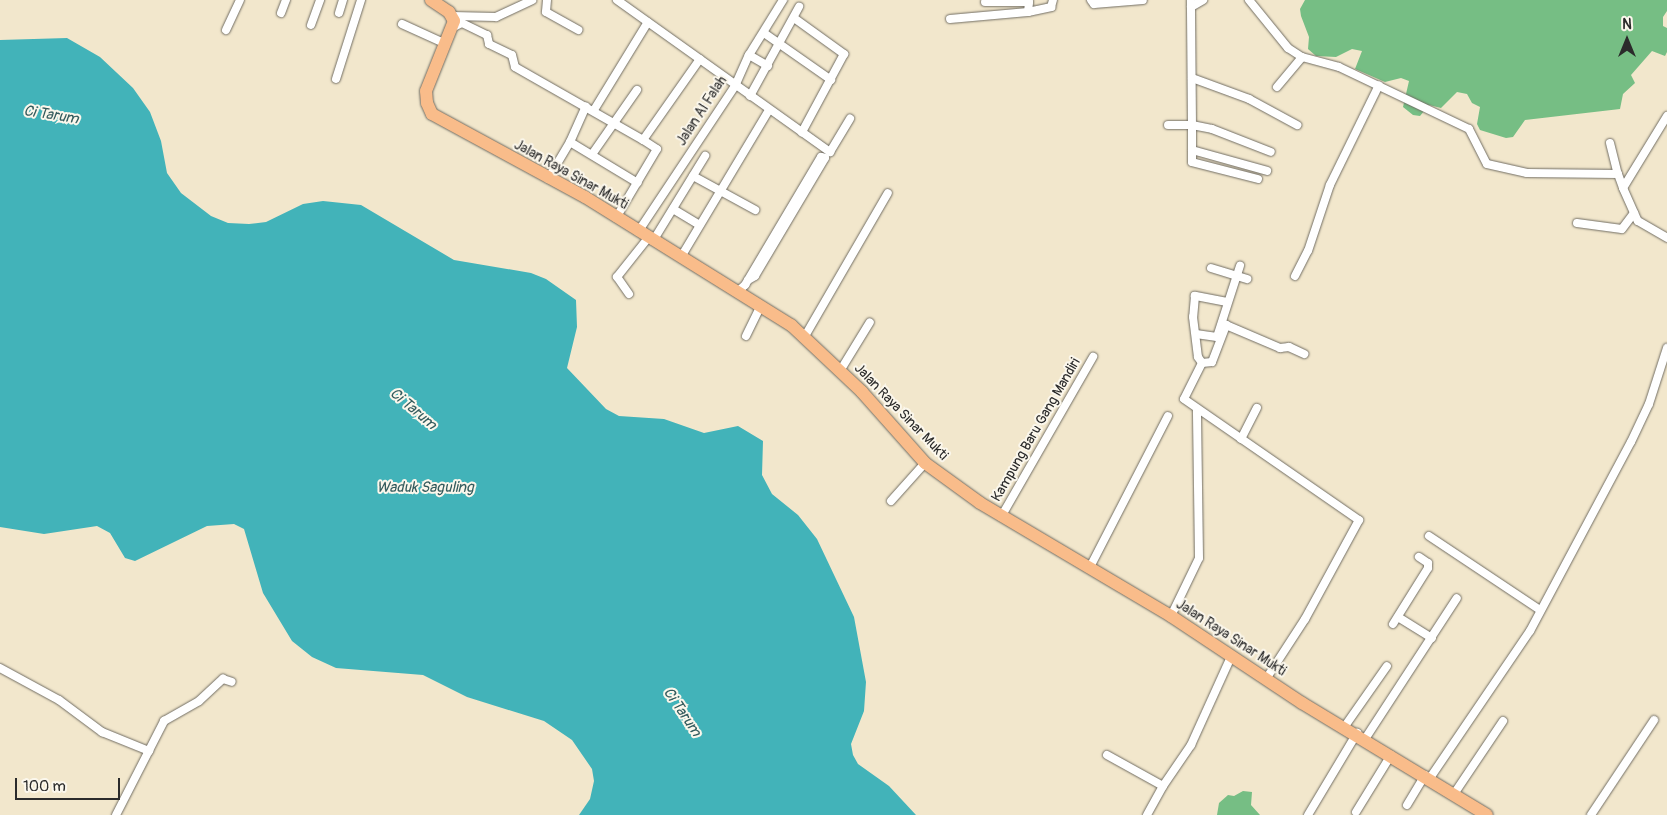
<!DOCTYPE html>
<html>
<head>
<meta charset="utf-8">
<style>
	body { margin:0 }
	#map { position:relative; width:1667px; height:815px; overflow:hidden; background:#f2e7cc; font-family:Pangolin,sans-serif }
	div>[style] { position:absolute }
	.forest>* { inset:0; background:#76be84 }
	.water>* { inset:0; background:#42b3b9 }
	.roads { filter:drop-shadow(0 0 1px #716d63) drop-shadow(0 0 1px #716d63) }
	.minor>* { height:8px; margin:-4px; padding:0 4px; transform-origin:4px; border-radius:4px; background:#fff }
	.trunk>* { height:12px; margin:-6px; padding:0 6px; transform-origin:6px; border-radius:6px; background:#f9bc8a }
	span { translate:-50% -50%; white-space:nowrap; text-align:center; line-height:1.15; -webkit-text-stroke:4px #fbf7ec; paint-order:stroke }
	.street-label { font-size:14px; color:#2b2b2b }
	.water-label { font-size:15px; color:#335b5d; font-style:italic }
	.north { position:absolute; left:1602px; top:15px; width:50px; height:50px; -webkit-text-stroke:4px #fbf7ec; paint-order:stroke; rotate:0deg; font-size:14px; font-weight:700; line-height:20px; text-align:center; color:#2b2b2b }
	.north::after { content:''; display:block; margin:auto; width:18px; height:22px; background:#2b2b2b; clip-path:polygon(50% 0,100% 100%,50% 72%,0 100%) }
	.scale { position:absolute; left:15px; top:778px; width:105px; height:22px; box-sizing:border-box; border:2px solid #2b2b2b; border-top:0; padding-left:6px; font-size:15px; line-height:18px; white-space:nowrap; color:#2b2b2b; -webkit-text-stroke:4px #fbf7ec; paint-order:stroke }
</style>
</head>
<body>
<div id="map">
	<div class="forest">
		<div style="clip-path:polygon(1305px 0,1667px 0,1667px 11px,1663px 17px,1663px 26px,1667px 28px,1667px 52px,1665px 56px,1652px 51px,1631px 75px,1635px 83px,1623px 94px,1620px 109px,1525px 120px,1513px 137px,1506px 138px,1480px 130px,1477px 124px,1480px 107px,1472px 103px,1467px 94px,1457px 92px,1441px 108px,1429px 105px,1420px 116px,1413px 115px,1403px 107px,1409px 81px,1401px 78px,1385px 82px,1355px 69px,1362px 51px,1352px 49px,1336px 57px,1316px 56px,1308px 49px,1309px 37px,1301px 16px,1300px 9px)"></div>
		<div style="clip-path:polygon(1243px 791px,1252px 792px,1251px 805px,1260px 815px,1217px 815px,1219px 803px,1228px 795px,1234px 796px)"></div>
	</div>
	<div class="water">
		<div style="clip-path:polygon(67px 38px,100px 57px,133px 88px,150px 112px,161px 141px,167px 173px,181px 193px,211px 216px,228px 223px,249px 224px,266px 222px,303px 204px,323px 201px,361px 205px,454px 260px,531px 273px,546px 279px,576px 300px,577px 327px,567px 368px,606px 409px,619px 416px,664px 419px,704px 433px,738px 426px,763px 441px,762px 475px,772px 494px,798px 515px,817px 539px,854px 617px,866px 682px,864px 711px,851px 744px,853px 755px,858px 764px,889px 786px,916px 815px,579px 815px,590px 799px,594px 781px,592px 769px,572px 740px,544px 721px,467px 697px,423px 675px,336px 668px,312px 657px,292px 641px,263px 593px,244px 529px,234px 524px,207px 526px,135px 561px,125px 558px,110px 533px,97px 526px,44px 534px,0 527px,0 40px)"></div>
	</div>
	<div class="roads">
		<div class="minor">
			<div style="left:547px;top:0;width:12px;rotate:95deg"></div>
			<div style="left:546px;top:12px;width:37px;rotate:29deg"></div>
			<div style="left:617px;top:0;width:262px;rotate:35.5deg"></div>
			<div style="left:830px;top:152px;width:39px;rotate:-59deg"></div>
			<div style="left:1091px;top:0;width:5px;rotate:53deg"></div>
			<div style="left:1094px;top:4px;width:49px;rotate:-4.7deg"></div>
			<div style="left:1249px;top:0;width:62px;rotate:50.9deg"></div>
			<div style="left:1288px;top:48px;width:17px;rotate:33deg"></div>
			<div style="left:1302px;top:57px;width:38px;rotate:15deg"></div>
			<div style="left:1339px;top:67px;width:144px;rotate:25.5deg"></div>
			<div style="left:1469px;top:129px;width:39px;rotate:63deg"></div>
			<div style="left:1487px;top:164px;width:41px;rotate:12.7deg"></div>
			<div style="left:1527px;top:173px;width:91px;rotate:0.6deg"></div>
			<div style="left:1618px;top:174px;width:15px;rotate:70deg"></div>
			<div style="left:1191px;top:7px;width:14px;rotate:-30deg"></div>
			<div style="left:1028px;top:12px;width:24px;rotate:-12deg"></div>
			<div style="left:1051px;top:7px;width:7px;rotate:-74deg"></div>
			<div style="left:281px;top:13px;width:14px;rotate:-69deg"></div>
			<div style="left:339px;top:13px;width:14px;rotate:-73deg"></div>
			<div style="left:452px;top:16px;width:44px;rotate:1.3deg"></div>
			<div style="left:496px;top:17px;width:40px;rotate:-25deg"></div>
			<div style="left:794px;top:18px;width:62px;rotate:35.8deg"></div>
			<div style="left:844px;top:54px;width:89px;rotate:118.3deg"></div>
			<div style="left:950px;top:19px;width:78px;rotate:-5.1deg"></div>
			<div style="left:1028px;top:12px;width:10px;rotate:-84deg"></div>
			<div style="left:1029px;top:2px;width:44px;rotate:180deg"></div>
			<div style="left:402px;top:24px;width:48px;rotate:24.4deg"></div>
			<div style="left:311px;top:25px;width:27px;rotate:-70deg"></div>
			<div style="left:452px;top:28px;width:11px;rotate:-27deg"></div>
			<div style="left:462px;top:23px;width:28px;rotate:26deg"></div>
			<div style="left:487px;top:35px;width:9px;rotate:77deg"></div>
			<div style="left:489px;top:44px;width:25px;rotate:26deg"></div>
			<div style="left:512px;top:55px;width:12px;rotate:76deg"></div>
			<div style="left:515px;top:67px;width:147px;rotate:29.7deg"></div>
			<div style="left:226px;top:30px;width:33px;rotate:-65deg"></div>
			<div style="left:764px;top:33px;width:82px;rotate:35deg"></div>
			<div style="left:749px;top:55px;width:22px;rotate:30deg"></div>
			<div style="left:1192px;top:78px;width:61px;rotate:20.2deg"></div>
			<div style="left:1249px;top:99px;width:55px;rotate:28.4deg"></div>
			<div style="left:336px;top:79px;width:83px;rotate:-72.4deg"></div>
			<div style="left:1277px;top:87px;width:39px;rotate:-50deg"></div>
			<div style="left:750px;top:96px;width:102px;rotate:-61.2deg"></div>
			<div style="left:594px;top:110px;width:103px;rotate:-58.5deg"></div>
			<div style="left:1667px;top:116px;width:84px;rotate:121.4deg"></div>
			<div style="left:1623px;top:188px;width:36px;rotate:66deg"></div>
			<div style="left:1638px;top:221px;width:34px;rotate:30deg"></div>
			<div style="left:1168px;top:125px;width:24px"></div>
			<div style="left:1192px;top:125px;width:125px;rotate:-90.5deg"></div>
			<div style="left:570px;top:142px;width:79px;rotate:31.1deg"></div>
			<div style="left:1610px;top:143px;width:32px;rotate:76deg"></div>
			<div style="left:1192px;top:150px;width:78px;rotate:15.6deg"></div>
			<div style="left:593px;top:153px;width:77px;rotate:-55.1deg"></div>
			<div style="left:693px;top:176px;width:71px;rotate:28.7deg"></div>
			<div style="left:548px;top:179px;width:43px;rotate:-59.3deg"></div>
			<div style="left:570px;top:142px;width:39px;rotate:-66deg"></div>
			<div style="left:1258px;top:179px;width:68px;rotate:-165.6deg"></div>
			<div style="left:1192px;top:162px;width:37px;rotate:-90deg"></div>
			<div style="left:1192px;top:125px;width:20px;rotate:11deg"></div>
			<div style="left:1212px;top:129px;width:63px;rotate:21.3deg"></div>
			<div style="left:673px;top:209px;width:31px;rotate:31deg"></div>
			<div style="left:616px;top:218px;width:80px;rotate:-59.3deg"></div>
			<div style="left:657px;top:149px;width:17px;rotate:-147deg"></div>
			<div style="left:643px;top:140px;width:99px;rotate:-54.9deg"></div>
			<div style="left:1577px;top:223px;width:45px;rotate:7.6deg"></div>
			<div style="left:1622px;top:229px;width:20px;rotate:-53deg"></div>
			<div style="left:638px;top:232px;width:175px;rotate:-56.4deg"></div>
			<div style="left:735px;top:86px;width:34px;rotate:-66deg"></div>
			<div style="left:749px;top:55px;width:65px;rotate:-58.3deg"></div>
			<div style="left:653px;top:241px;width:100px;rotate:-58.5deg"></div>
			<div style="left:681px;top:257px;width:171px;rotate:-59.1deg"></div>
			<div style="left:1211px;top:268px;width:38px;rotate:17deg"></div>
			<div style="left:1295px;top:276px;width:28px;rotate:-63deg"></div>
			<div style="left:1308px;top:251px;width:70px;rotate:-71.6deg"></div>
			<div style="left:1330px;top:185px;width:111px;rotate:-63.9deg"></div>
			<div style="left:737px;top:292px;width:11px;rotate:-41deg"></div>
			<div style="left:745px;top:285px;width:149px;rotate:-59.3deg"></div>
			<div style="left:821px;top:157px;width:4px;rotate:14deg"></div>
			<div style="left:825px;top:158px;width:137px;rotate:120.7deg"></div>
			<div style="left:755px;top:276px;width:8px;rotate:150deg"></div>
			<div style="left:629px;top:294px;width:21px;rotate:-125deg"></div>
			<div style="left:617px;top:277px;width:50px;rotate:-51.5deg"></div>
			<div style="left:1227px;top:302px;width:33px;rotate:-169deg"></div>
			<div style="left:1195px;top:296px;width:21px;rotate:95deg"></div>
			<div style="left:1193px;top:317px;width:40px;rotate:82.9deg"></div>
			<div style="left:1198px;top:357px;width:7px;rotate:56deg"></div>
			<div style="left:1202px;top:363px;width:10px;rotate:-6deg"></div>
			<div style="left:1212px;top:362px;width:40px;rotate:-69deg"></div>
			<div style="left:1226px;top:325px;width:59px;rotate:23.1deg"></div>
			<div style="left:1280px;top:348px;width:9px;rotate:-6deg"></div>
			<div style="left:1289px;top:347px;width:17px;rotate:25deg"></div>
			<div style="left:1196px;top:334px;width:21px;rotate:8deg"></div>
			<div style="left:1217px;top:337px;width:75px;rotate:-72.1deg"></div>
			<div style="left:746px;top:336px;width:32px;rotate:-64deg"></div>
			<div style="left:805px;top:336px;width:165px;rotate:-59.9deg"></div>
			<div style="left:1202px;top:363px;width:40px;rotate:116.6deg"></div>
			<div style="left:1184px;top:399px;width:213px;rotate:34.7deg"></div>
			<div style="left:1359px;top:520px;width:113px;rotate:118.6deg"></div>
			<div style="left:1305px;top:619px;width:72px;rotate:123deg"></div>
			<div style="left:840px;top:371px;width:57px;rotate:-58.5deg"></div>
			<div style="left:1241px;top:439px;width:35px;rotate:-63deg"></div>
			<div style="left:891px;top:501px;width:51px;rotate:-48.2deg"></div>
			<div style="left:1001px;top:517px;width:185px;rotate:-60.1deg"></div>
			<div style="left:1429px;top:536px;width:133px;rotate:33.7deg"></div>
			<div style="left:1089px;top:569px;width:172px;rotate:-62.7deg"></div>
			<div style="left:1171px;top:616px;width:64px;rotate:-64.2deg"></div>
			<div style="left:1199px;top:558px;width:149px;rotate:-90.8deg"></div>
			<div style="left:1398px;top:617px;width:40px;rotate:32deg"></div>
			<div style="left:1393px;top:624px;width:66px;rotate:-58deg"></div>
			<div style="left:1428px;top:568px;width:5px;rotate:-90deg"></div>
			<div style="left:1428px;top:563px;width:11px;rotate:-146deg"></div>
			<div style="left:0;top:668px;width:67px;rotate:28.5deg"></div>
			<div style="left:59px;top:700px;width:54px;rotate:36.7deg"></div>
			<div style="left:102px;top:732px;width:51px;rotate:22deg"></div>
			<div style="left:1345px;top:726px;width:73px;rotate:-55deg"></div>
			<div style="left:1365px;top:739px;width:168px;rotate:-56.9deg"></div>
			<div style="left:1107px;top:755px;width:64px;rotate:29deg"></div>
			<div style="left:1163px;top:786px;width:33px;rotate:119deg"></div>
			<div style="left:1430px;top:778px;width:178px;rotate:-55.8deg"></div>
			<div style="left:1530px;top:631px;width:214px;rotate:-61.9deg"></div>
			<div style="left:1631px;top:442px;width:42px;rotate:-64.7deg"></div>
			<div style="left:1649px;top:404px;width:59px;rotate:-72.2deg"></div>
			<div style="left:1163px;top:786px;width:50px;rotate:-55.7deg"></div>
			<div style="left:1191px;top:745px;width:97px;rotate:-65.6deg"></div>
			<div style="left:1454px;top:794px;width:88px;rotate:-56.1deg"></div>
			<div style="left:1407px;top:805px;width:35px;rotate:-59deg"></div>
			<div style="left:1356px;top:812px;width:67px;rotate:-58.4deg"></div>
			<div style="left:116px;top:815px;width:106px;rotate:-62.9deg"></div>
			<div style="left:164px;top:721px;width:40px;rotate:-29.7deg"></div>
			<div style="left:199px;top:701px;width:33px;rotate:-43deg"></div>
			<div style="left:223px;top:679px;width:9px;rotate:18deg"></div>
			<div style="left:1308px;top:815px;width:96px;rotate:-59.1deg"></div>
			<div style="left:1591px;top:815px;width:114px;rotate:-56.4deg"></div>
		</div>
		<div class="trunk">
			<div style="left:431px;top:0;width:22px;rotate:34deg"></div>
			<div style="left:449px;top:12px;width:10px;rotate:61deg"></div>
			<div style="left:454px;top:21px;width:75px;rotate:111.8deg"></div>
			<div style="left:426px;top:91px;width:12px;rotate:85deg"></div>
			<div style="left:427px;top:103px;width:12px;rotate:66deg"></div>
			<div style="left:432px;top:114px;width:174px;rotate:28.5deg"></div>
			<div style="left:585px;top:197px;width:243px;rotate:31.9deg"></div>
			<div style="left:791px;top:325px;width:98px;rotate:43.3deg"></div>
			<div style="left:862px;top:392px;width:95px;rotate:48.4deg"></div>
			<div style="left:925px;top:463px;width:68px;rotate:36deg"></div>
			<div style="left:980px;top:503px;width:222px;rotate:30.6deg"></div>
			<div style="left:1171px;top:616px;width:157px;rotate:33.6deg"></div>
			<div style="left:1302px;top:703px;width:216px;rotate:31.2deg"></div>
		</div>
	</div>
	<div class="street-label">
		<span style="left:702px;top:111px;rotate:-57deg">Jalan Al Falah</span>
		<span style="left:571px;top:175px;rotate:29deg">Jalan Raya Sinar Mukti</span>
		<span style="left:901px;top:412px;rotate:46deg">Jalan Raya Sinar Mukti</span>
		<span style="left:1036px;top:430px;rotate:-60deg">Kampung Baru Gang Mandiri</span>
		<span style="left:1231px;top:638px;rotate:33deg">Jalan Raya Sinar Mukti</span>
	</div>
	<div class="water-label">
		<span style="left:51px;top:115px;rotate:9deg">Ci Tarum</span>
		<span style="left:413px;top:409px;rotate:40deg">Ci Tarum</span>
		<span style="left:425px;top:488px">Waduk Saguling</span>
		<span style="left:682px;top:712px;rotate:56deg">Ci Tarum</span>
	</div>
	<div class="north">N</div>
	<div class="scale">100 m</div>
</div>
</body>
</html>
